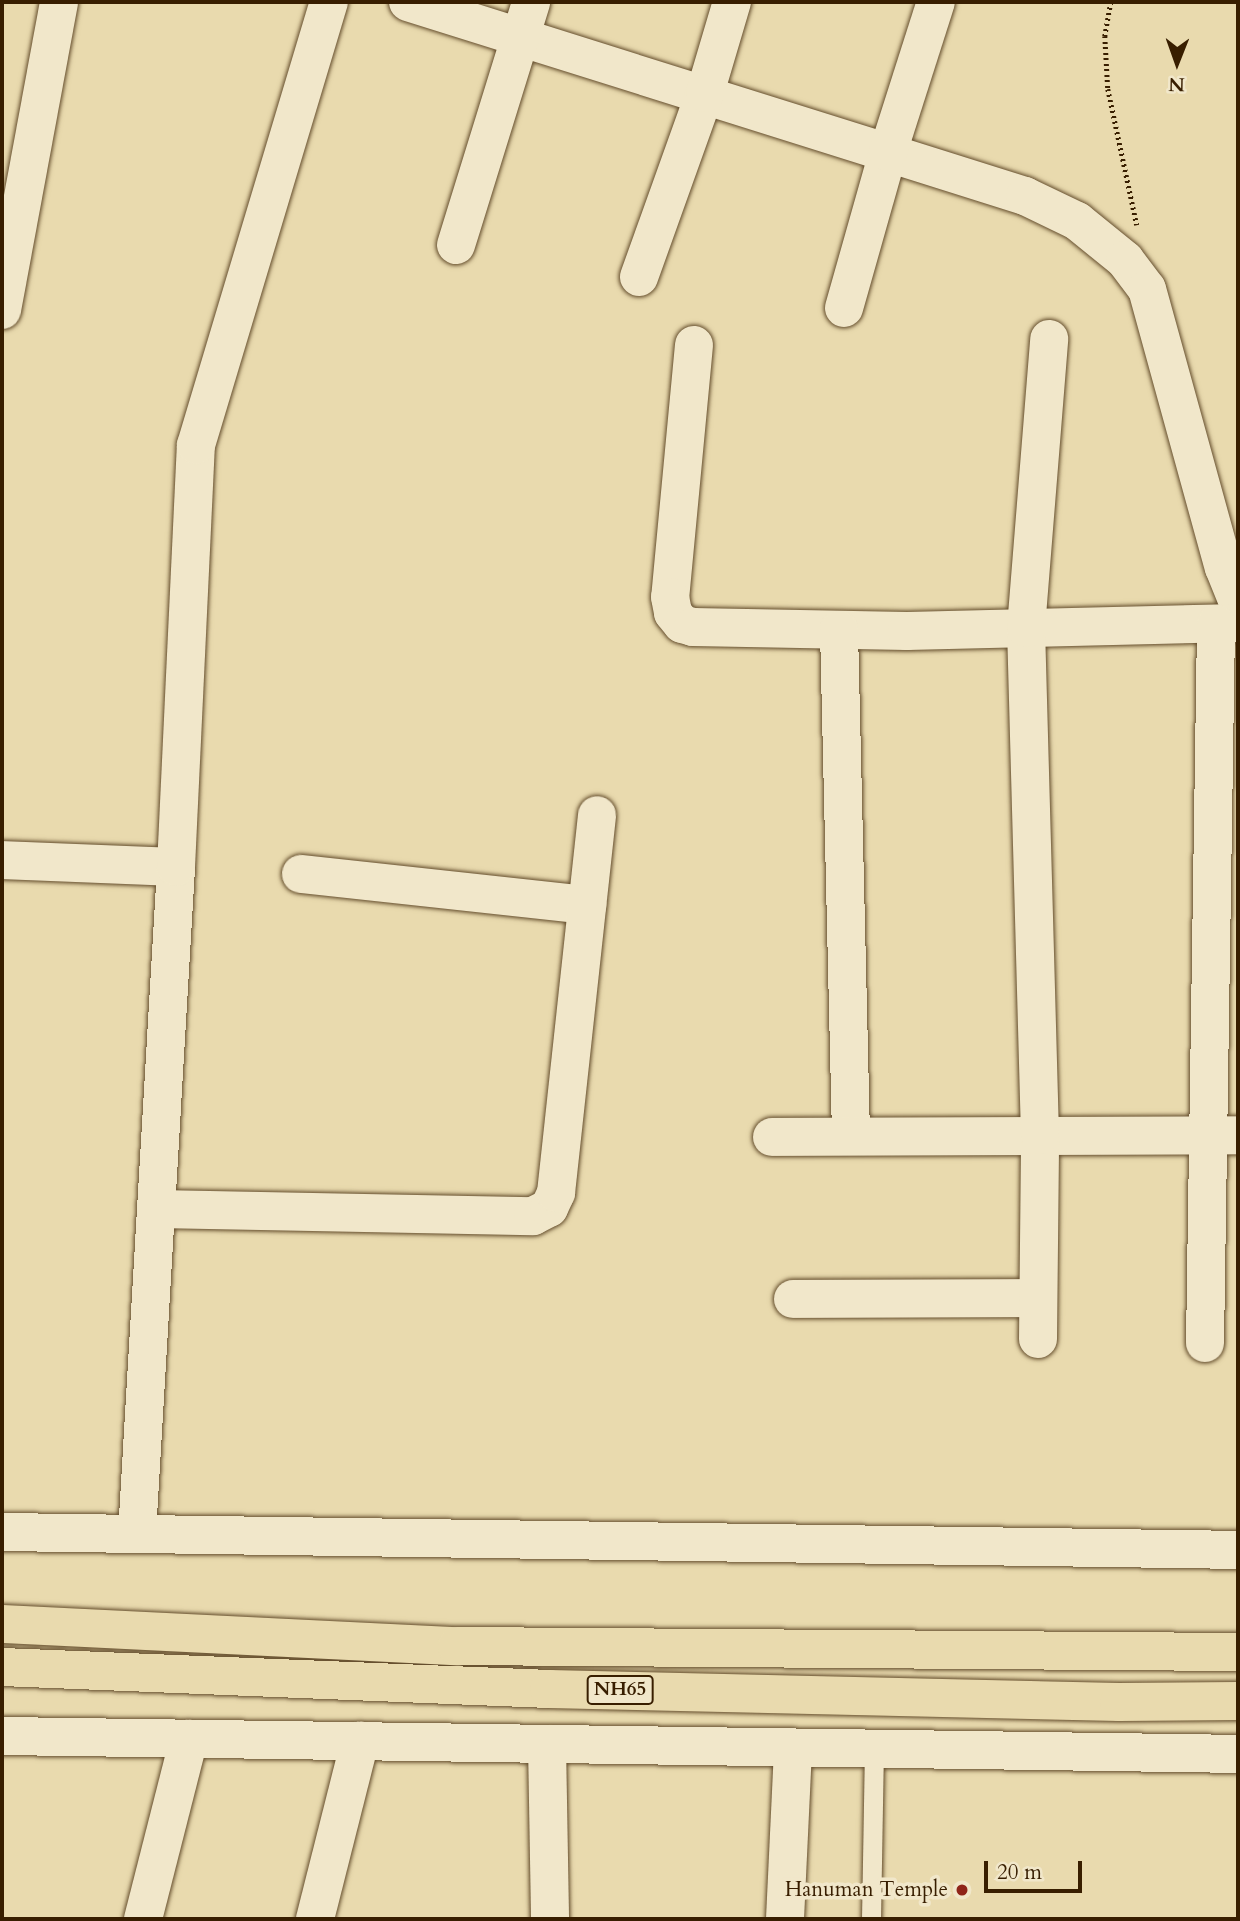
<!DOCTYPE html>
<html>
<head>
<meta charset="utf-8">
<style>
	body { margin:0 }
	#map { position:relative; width:1240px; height:1921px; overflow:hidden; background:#e9daae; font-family:Cardo,serif }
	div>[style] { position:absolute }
	.path>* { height:4.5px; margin-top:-2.25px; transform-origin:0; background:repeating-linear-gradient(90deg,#381e00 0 2px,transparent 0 5.5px) }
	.roads { filter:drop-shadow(0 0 2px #644d2c) drop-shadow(0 0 2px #644d2c) }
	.lane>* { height:19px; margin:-9.5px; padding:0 9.5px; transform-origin:9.5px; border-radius:9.5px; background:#f1e7ca }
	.street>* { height:38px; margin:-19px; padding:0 19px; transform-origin:19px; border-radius:19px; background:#f1e7ca }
	.secondary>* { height:38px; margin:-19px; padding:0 19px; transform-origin:19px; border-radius:19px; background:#f1e7ca }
	.highway>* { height:38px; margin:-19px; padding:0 19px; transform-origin:19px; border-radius:19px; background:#e9daae }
	.dots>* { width:19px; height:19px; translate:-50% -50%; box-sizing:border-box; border:4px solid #f1e7ca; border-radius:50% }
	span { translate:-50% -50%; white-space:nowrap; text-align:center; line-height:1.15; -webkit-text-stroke:7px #f1e7ca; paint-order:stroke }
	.shield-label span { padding:2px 5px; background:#f1e7ca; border:2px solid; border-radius:5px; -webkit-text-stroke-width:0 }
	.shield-label { font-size:19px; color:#381e00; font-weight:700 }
	.poi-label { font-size:21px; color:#381e00 }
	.right { translate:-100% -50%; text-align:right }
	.frame { position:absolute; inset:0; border:4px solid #381e00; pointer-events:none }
	.north { position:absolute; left:1142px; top:28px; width:70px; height:70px; -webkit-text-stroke:5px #f1e7ca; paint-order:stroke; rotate:181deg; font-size:19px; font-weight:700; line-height:28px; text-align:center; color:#381e00 }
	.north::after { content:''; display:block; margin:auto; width:24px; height:32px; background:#381e00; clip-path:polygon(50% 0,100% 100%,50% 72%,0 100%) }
	.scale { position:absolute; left:984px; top:1861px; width:98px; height:32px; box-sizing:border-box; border:4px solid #381e00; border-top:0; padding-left:9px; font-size:21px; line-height:24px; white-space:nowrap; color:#381e00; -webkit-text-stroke:5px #f1e7ca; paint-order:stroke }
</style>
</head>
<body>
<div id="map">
	<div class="path">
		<div style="left:1111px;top:2px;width:35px;rotate:100deg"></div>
		<div style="left:1105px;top:36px;width:53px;rotate:86.8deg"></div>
		<div style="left:1108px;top:89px;width:139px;rotate:78deg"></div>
	</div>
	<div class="roads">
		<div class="lane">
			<div style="left:871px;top:1919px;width:169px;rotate:-89deg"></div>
		</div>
		<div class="street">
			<div style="left:408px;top:2px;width:647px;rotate:17.45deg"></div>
			<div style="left:1025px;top:196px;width:58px;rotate:25.7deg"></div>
			<div style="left:1077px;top:221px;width:62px;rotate:39.1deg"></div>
			<div style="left:1125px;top:260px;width:36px;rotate:53deg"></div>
			<div style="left:1147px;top:289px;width:289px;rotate:74.6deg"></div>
			<div style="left:1224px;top:568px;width:38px;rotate:68deg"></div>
			<div style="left:456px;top:245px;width:254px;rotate:-72.8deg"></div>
			<div style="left:639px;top:277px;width:195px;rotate:-70.3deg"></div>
			<div style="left:705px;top:93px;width:95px;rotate:-73.5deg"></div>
			<div style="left:844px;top:308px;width:162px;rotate:-74.2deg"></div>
			<div style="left:888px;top:152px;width:157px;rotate:-72.3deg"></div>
			<div style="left:2px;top:310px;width:313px;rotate:-79.5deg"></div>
			<div style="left:694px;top:345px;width:253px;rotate:95.4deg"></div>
			<div style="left:670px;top:597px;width:16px;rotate:79deg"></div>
			<div style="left:673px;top:613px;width:14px;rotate:51deg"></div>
			<div style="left:682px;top:624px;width:11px;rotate:15deg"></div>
			<div style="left:693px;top:627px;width:214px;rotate:1.1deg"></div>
			<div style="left:907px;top:631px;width:331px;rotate:-1.4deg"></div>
			<div style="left:839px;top:630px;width:506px;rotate:88.64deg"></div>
			<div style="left:2px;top:860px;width:174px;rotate:2.3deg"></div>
			<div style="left:301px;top:874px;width:288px;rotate:6.2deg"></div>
			<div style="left:772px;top:1137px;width:466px;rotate:-0.2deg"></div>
			<div style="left:157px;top:1209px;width:376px;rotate:1.1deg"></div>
			<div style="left:533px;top:1216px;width:18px;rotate:-27deg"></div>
			<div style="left:549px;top:1208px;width:17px;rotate:-65deg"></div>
			<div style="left:556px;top:1193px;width:380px;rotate:-83.8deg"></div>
			<div style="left:793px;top:1299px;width:245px;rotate:-0.2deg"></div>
			<div style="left:1038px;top:1339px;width:204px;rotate:-89.4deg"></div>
			<div style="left:1040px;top:1135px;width:507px;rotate:-91.58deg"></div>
			<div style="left:1026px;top:628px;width:290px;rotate:-85.4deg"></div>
			<div style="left:1205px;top:1343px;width:719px;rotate:-89.12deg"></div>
			<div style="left:137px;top:1534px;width:668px;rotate:-86.65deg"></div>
			<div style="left:176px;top:867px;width:422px;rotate:-87.3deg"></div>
			<div style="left:196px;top:445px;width:463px;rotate:-73.3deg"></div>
			<div style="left:547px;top:1744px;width:175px;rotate:89deg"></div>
			<div style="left:143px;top:1919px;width:186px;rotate:-75.7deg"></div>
			<div style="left:315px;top:1919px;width:184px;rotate:-75.8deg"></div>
			<div style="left:785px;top:1919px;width:171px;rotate:-87.3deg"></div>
		</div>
		<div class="secondary">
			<div style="left:2px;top:1532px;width:1236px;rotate:0.83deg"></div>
			<div style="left:2px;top:1736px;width:1236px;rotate:0.83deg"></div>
		</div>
		<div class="highway">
			<div style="left:2px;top:1624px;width:456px;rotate:2.8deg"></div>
			<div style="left:457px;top:1646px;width:781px;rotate:0.44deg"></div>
			<div style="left:2px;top:1667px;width:547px;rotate:2.3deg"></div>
			<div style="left:549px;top:1689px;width:570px;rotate:1.31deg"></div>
			<div style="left:1119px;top:1702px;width:119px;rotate:-0.5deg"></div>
		</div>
	</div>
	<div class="dots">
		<div style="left:962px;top:1890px;background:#8f2418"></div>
	</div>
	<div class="shield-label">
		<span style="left:620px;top:1690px">NH65</span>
	</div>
	<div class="poi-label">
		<span class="right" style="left:948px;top:1890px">Hanuman Temple</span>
	</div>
	<div class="frame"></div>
	<div class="north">N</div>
	<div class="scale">20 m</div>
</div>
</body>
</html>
